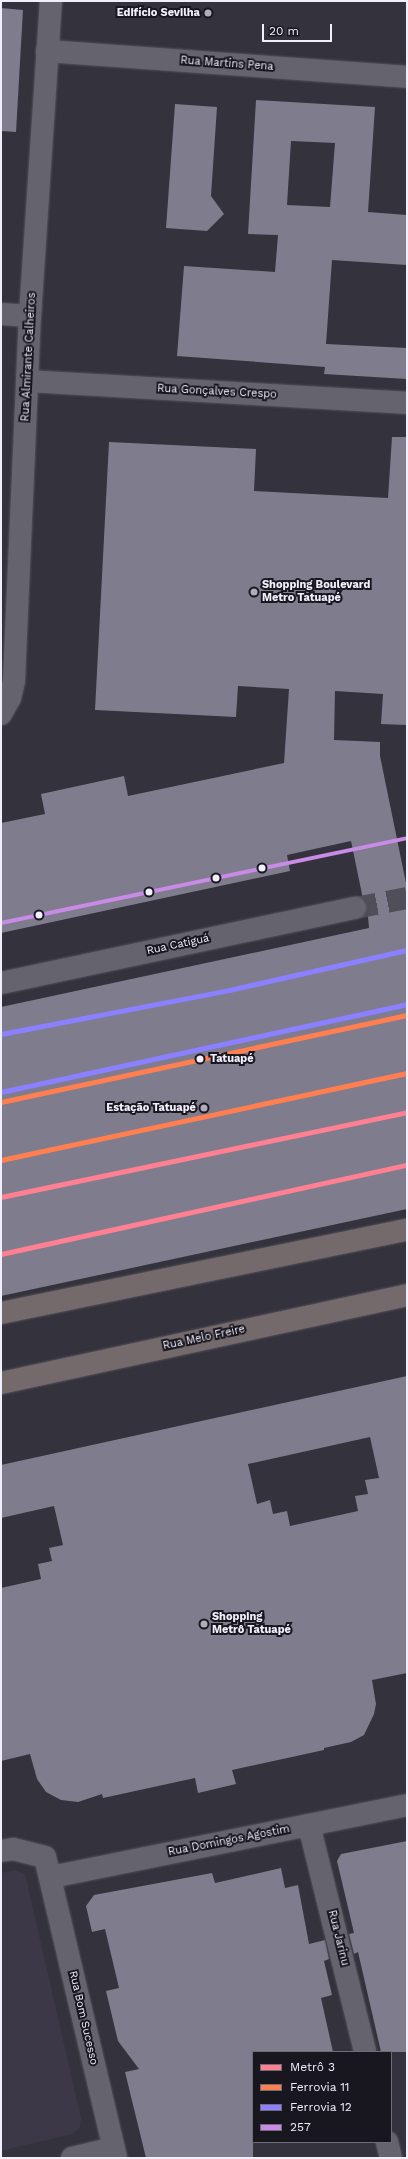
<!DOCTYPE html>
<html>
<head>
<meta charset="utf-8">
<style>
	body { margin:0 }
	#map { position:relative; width:408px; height:2159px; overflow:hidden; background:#34323c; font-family:"Work Sans",sans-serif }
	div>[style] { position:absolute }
	.commercial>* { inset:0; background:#3d3848 }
	.building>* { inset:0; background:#7f7c8d }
	.secondary-tunnel>* { height:22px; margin-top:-11px; transform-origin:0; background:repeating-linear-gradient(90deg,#504e59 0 22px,transparent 0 33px) }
	.roads { filter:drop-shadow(0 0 1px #53515b) drop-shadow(0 0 1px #53515b) }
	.minor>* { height:22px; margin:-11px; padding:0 11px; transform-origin:11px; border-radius:11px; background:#65646e }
	.secondary>* { height:22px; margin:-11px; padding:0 11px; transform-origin:11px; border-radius:11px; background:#65646e }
	.trunk>* { height:22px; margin:-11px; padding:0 11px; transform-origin:11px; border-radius:11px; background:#74696b }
	.bus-1>* { height:4px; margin:-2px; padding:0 2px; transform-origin:2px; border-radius:2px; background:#ca8be6 }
	.rail-1>* { height:5px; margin:-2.5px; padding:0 2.5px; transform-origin:2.5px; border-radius:2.5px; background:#ff7f50 }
	.rail-2>* { height:5px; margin:-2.5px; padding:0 2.5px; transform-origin:2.5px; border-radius:2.5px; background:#8b80ff }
	.metro-1>* { height:5px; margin:-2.5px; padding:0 2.5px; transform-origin:2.5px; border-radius:2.5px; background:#ff8090 }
	.dots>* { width:11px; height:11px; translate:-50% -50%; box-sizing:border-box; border:2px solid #181720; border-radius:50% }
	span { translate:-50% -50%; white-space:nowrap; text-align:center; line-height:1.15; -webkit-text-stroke:4px #181720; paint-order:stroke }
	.poi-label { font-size:11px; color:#f1effc; font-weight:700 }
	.right { translate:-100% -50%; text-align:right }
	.left { translate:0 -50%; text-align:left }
	.street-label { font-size:11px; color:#f1effc }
	.stop-label { font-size:11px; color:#f1effc; font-weight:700 }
	.frame { position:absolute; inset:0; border:2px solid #f1effc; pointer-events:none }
	.legend { position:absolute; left:252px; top:2051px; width:140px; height:92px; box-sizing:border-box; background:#181720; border:1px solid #6f6d78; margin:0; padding:5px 7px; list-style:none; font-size:12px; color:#f1effc }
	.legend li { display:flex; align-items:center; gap:8px; height:20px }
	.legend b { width:20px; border:1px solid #6f6d78 }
	.scale { position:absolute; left:262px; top:24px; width:70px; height:18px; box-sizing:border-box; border:2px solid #f1effc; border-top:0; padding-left:5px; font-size:12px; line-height:14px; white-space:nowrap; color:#f1effc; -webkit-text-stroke:3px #181720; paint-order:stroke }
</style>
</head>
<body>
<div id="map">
	<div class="commercial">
		<div style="clip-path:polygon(15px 1870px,25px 1874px,81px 2118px,80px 2127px,72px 2134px,1px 2151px,1px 1873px)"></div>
	</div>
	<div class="building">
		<div style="clip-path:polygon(1px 8px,23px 10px,16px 132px,1px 131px)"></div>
		<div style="clip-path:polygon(evenodd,256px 100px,375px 107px,368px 212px,407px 215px,407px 265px,332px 260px,326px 344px,407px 348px,407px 379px,324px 374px,325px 367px,177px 356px,184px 266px,275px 272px,278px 235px,248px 234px,256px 100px,291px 141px,335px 143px,330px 207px,287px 205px,291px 141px)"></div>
		<div style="clip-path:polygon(175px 104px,217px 107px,211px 196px,224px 214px,207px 231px,166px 228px)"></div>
		<div style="clip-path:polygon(392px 437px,407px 437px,407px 725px,381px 724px,383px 694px,335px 691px,334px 740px,380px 742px,380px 756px,407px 888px,407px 1209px,1px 1296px,1px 1007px,369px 928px,367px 906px,363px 899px,351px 841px,287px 855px,290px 871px,1px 933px,1px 823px,45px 814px,41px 794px,124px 776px,128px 796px,284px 763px,289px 689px,238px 686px,236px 717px,95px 710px,109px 442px,256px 449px,254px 491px,388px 498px)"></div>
		<div style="clip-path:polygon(evenodd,407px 1376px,407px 1673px,372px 1680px,376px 1704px,374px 1714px,364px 1735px,351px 1742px,324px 1748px,324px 1750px,232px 1770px,236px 1784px,198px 1793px,195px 1778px,103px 1798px,102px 1794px,78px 1802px,61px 1800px,46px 1792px,37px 1779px,30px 1754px,1px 1761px,1px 1588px,41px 1579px,38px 1564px,52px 1561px,49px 1548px,63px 1545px,54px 1506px,1px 1518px,1px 1465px,407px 1376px,370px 1437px,379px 1478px,365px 1480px,368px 1494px,355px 1496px,358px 1511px,290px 1526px,287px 1511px,273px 1514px,270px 1500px,257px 1504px,248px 1464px,370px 1437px)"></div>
		<div style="clip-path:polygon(407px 1841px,407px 2052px,381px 2052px,358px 1952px,354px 1954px,349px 1934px,354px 1933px,337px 1861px,341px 1854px)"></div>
		<div style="clip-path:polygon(281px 1868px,285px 1888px,298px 1885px,309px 1944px,325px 1940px,329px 1959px,324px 1961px,332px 1995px,321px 1998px,333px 2052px,253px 2052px,253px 2158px,146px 2158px,125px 2072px,139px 2069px,118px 2041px,106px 1991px,119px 1988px,105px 1929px,92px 1932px,86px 1906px,94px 1895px,212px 1873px,215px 1883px)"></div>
	</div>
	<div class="secondary-tunnel">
		<div style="left:355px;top:908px;width:53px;rotate:-10.9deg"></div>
	</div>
	<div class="roads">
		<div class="minor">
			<div style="left:47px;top:51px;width:361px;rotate:4.1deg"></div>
			<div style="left:1px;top:314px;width:29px;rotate:4deg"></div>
			<div style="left:27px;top:381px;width:381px;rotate:3.3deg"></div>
			<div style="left:1px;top:714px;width:18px;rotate:-61deg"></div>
			<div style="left:10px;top:698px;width:18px;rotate:-77deg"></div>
			<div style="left:14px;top:680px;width:364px;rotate:-87.5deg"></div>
			<div style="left:30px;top:316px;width:316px;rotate:-86.2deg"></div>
			<div style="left:309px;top:1825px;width:234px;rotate:76.1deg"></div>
			<div style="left:1px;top:1851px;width:12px;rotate:-9deg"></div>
			<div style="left:13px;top:1849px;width:33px;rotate:14deg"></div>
			<div style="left:45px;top:1857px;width:309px;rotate:76.7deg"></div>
			<div style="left:51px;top:1877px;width:363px;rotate:-11.4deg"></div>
			<div style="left:387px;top:2142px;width:16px;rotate:76deg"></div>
			<div style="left:72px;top:2158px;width:43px;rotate:-13.4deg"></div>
		</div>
		<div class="secondary">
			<div style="left:1px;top:983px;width:362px;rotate:-12deg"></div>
		</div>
		<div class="trunk">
			<div style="left:1px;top:1313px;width:414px;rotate:-11.6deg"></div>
			<div style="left:1px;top:1383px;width:415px;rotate:-12.2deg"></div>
		</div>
	</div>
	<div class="bus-1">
		<div style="left:1px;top:923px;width:415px;rotate:-11.8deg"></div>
	</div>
	<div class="rail-1">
		<div style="left:1px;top:1102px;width:415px;rotate:-12.1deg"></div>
		<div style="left:1px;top:1160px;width:415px;rotate:-12.1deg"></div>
	</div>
	<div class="rail-2">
		<div style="left:1px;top:1034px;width:232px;rotate:-10.9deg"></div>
		<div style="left:229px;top:990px;width:182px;rotate:-12.7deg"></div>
		<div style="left:1px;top:1092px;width:415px;rotate:-12.2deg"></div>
	</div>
	<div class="metro-1">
		<div style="left:1px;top:1197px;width:415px;rotate:-11.8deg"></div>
		<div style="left:1px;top:1254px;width:416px;rotate:-12.4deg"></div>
	</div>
	<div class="dots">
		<div style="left:208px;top:13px;background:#afadb9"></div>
		<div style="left:254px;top:592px;background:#afadb9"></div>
		<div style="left:262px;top:868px;background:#f1effc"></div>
		<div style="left:216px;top:878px;background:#f1effc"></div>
		<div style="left:149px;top:892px;background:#f1effc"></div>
		<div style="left:39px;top:915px;background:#f1effc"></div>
		<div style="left:200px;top:1059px;background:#f1effc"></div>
		<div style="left:204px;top:1108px;background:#afadb9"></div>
		<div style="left:204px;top:1624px;background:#afadb9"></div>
	</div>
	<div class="poi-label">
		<span class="right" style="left:200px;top:13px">Edifício Sevilha</span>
		<span class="left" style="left:262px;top:592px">Shopping Boulevard<br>Metro Tatuapé</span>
		<span class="right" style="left:196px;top:1108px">Estação Tatuapé</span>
		<span class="left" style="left:212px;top:1624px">Shopping<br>Metrô Tatuapé</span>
	</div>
	<div class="street-label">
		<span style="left:227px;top:64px;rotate:4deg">Rua Martins Pena</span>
		<span style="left:29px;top:357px;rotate:-87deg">Rua Almirante Calheiros</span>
		<span style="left:217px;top:392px;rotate:3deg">Rua Gonçalves Crespo</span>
		<span style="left:178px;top:945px;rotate:-12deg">Rua Catiguá</span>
		<span style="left:204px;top:1338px;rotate:-12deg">Rua Melo Freire</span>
		<span style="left:229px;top:1841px;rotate:-11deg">Rua Domingos Agostim</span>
		<span style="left:338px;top:1938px;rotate:76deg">Rua Jarinu</span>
		<span style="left:83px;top:2018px;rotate:77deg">Rua Bom Sucesso</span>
	</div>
	<div class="stop-label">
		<span class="left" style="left:210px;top:1059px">Tatuapé</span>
	</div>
	<div class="frame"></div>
	<ul class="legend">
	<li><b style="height:5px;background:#ff8090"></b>Metrô 3</li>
	<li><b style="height:5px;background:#ff7f50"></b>Ferrovia 11</li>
	<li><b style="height:5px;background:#8b80ff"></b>Ferrovia 12</li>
	<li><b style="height:5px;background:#ca8be6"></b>257</li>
	</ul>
	<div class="scale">20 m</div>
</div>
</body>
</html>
